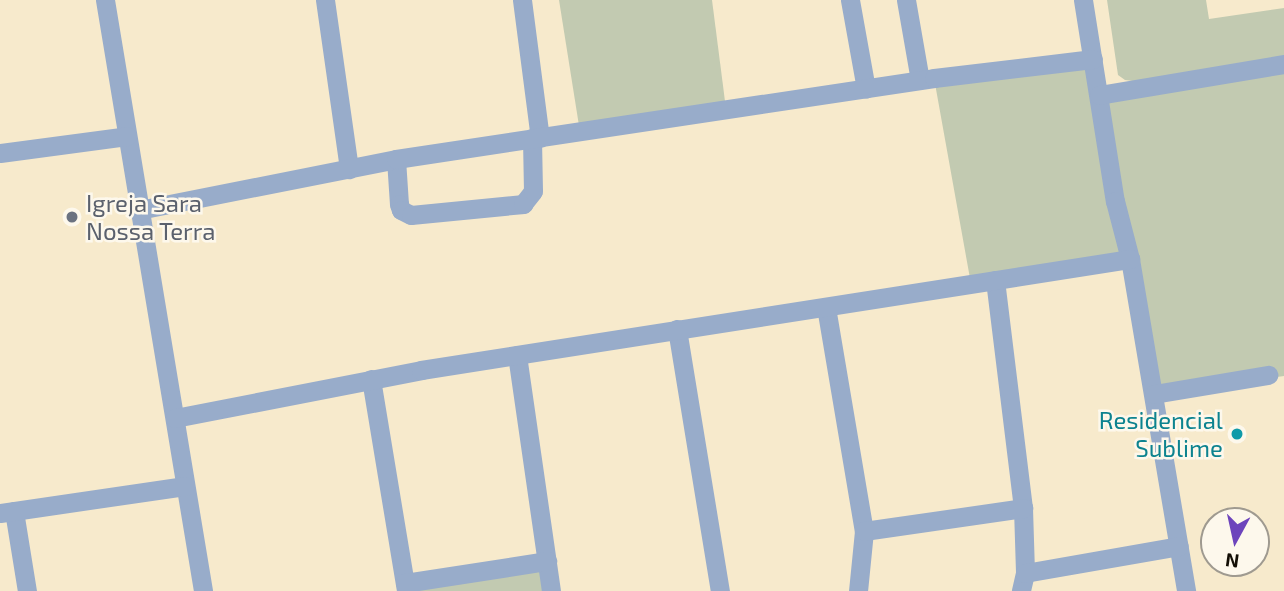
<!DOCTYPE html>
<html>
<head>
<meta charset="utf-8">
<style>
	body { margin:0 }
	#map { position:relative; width:1284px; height:591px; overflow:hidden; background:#f7eacc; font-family:"Exo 2",sans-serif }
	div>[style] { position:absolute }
	.green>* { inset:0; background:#c2cab1 }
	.street>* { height:19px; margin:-9.5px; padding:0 9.5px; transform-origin:9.5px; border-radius:9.5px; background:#98acca }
	.dots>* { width:19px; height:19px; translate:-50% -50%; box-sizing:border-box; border:4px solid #fdf8ec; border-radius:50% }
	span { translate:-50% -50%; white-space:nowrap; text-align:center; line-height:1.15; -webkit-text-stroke:5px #fdf8ec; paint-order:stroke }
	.worship-label { font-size:24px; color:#5b616d }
	.left { translate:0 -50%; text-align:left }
	.culture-label { font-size:24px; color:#0d838f }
	.right { translate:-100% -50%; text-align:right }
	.north { position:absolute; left:1200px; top:507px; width:70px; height:70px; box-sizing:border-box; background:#fdf8ec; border:2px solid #9f9a90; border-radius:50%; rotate:188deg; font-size:19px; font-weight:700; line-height:28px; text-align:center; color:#130e05 }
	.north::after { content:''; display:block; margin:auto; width:24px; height:32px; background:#6d44bc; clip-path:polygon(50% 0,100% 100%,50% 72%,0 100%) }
</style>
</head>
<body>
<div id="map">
	<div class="green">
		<div style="clip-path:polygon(559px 0,712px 0,726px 109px,580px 132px)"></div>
		<div style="clip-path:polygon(1107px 0,1206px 0,1209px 19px,1284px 8px,1284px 60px,1141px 82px,1125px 80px,1118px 75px)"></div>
		<div style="clip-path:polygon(1093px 59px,1099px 95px,1284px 64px,1284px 376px,1154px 394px,1130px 260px,971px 284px,934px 78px)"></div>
		<div style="clip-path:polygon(547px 561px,551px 591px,406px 591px)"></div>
	</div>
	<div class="street">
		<div style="left:105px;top:0;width:599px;rotate:80.58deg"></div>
		<div style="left:325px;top:0;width:171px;rotate:81.9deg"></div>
		<div style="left:522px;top:0;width:139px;rotate:82.6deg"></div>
		<div style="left:850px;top:0;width:90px;rotate:79.8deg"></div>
		<div style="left:906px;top:0;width:81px;rotate:80.1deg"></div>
		<div style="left:1083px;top:0;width:204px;rotate:81deg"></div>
		<div style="left:1115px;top:201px;width:60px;rotate:75.5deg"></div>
		<div style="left:1130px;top:259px;width:337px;rotate:80.4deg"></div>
		<div style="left:1099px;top:95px;width:188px;rotate:-9.5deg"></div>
		<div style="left:0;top:153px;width:128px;rotate:-7.6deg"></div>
		<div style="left:396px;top:159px;width:45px;rotate:86.2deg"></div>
		<div style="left:399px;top:204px;width:6px;rotate:72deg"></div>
		<div style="left:401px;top:210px;width:11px;rotate:27deg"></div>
		<div style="left:411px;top:215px;width:113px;rotate:-5.6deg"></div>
		<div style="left:523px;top:204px;width:16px;rotate:-52deg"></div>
		<div style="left:533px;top:191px;width:53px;rotate:-91.1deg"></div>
		<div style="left:139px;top:210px;width:262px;rotate:-11.2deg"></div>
		<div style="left:396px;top:159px;width:544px;rotate:-8.56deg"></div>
		<div style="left:934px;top:78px;width:160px;rotate:-6.8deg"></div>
		<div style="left:995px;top:280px;width:230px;rotate:83deg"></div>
		<div style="left:1023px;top:508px;width:65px;rotate:88.2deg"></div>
		<div style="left:1025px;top:573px;width:18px;rotate:103deg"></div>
		<div style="left:826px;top:307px;width:227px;rotate:80.4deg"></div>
		<div style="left:864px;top:531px;width:60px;rotate:95.7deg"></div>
		<div style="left:677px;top:329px;width:266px;rotate:80.7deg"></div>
		<div style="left:517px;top:355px;width:238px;rotate:81.8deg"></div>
		<div style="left:371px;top:379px;width:215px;rotate:80.6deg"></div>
		<div style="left:1154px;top:394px;width:116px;rotate:-9.5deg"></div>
		<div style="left:175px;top:418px;width:251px;rotate:-11deg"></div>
		<div style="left:421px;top:370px;width:718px;rotate:-8.9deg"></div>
		<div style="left:14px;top:511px;width:81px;rotate:80.8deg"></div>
		<div style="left:0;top:513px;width:187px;rotate:-8.3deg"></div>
		<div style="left:864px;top:531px;width:161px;rotate:-8.2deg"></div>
		<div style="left:1025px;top:573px;width:156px;rotate:-9.9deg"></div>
		<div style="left:405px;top:583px;width:144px;rotate:-8.8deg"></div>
	</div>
	<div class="dots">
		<div style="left:72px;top:217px;background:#6b7280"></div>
		<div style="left:1237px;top:434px;background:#0f9aa8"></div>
	</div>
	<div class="worship-label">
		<span class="left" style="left:86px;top:217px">Igreja Sara<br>Nossa Terra</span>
	</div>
	<div class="culture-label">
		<span class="right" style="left:1223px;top:434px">Residencial<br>Sublime</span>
	</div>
	<div class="north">N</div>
</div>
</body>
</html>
